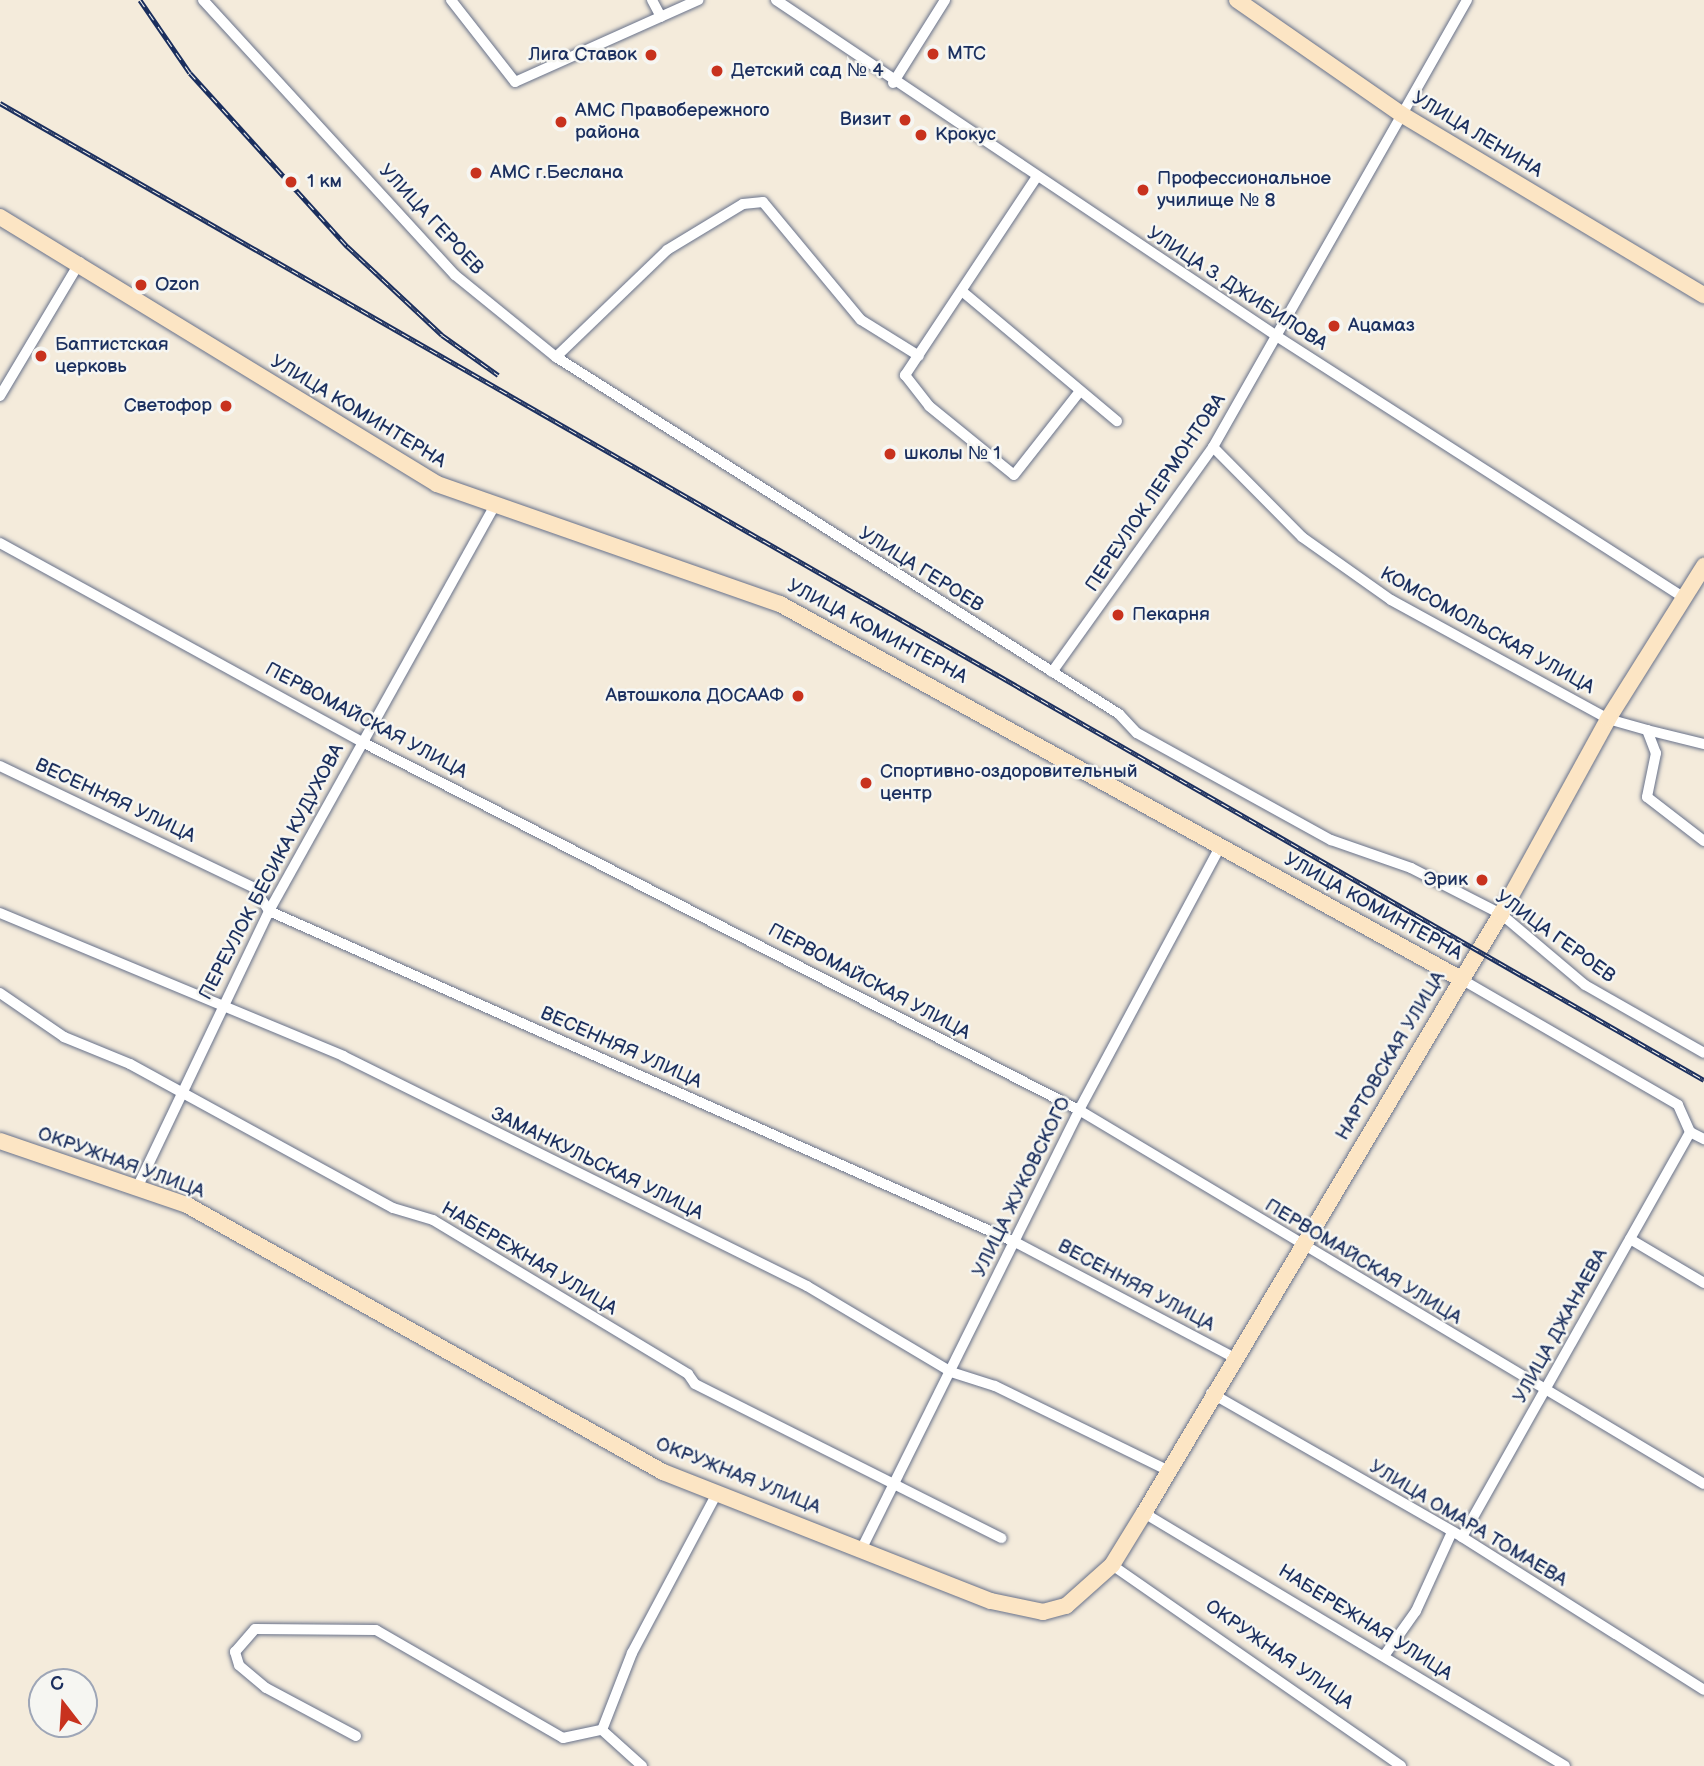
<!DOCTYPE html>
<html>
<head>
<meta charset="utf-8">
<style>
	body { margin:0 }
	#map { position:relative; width:1704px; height:1766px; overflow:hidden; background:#f4ebdb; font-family:"Balsamiq Sans",sans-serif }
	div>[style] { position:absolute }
	.roads { filter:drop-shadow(0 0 2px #67718a) drop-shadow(0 0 2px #67718a) }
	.street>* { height:10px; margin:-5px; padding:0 5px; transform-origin:5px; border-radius:5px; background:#fff }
	.secondary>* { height:16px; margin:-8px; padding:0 8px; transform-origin:8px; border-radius:8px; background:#fce5c4 }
	.rail>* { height:5px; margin-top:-2.5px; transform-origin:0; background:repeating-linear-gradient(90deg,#f6f6f2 0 8px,#1b2f5e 0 16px); box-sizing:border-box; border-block:2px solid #1b2f5e }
	.dots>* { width:19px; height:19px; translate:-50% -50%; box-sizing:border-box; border:4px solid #f6f6f2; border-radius:50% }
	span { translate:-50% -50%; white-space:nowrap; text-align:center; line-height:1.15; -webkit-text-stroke:5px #f6f6f2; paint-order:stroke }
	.poi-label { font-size:19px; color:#1b2f5e }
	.left { translate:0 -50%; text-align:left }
	.right { translate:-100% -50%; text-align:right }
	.street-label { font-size:19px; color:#1b2f5e }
	.north { position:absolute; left:28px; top:1668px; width:70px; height:70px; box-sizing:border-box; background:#f6f6f2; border:2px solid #9ea6b7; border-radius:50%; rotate:343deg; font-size:19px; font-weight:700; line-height:28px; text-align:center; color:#1b2f5e }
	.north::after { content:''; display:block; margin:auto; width:24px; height:32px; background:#c8321e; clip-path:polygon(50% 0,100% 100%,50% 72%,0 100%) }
</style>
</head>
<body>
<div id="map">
	<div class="roads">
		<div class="street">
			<div style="left:203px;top:0;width:373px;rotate:47.5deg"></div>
			<div style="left:455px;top:275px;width:130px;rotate:39.1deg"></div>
			<div style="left:556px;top:357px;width:667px;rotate:32.38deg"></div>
			<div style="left:1119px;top:714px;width:26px;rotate:47deg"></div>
			<div style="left:1137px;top:733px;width:222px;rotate:28.9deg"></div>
			<div style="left:1331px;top:840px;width:85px;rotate:19.3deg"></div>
			<div style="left:1411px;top:868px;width:101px;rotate:27.1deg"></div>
			<div style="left:1501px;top:914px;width:110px;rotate:40.2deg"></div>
			<div style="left:1585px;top:985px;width:137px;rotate:29.7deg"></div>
			<div style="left:451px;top:0;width:104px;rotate:52deg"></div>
			<div style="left:515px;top:82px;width:201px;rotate:-24.1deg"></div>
			<div style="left:652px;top:0;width:19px;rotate:62deg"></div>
			<div style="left:776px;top:0;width:605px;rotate:33.87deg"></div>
			<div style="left:1278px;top:337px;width:483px;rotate:32.7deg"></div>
			<div style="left:893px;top:83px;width:98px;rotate:-57.9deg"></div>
			<div style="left:1036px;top:178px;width:237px;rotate:123.6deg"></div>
			<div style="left:905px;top:375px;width:39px;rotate:52deg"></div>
			<div style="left:929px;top:406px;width:109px;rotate:39.1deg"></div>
			<div style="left:1014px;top:475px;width:107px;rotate:-51.8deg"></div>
			<div style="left:963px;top:292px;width:201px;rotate:40deg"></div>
			<div style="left:556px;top:357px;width:154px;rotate:-43.9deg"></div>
			<div style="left:667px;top:250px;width:89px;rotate:-31.2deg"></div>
			<div style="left:743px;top:204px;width:20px;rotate:-6deg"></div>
			<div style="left:763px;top:202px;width:153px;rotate:50.3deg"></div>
			<div style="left:861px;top:320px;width:68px;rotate:31.8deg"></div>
			<div style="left:0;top:396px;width:156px;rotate:-59.2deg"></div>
			<div style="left:1213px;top:447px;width:127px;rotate:45.3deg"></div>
			<div style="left:1302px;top:537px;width:109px;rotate:35.3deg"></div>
			<div style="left:1391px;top:600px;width:247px;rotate:28.7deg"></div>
			<div style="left:1608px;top:719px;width:41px;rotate:15.8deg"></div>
			<div style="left:1647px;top:730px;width:25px;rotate:69deg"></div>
			<div style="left:1656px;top:753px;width:45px;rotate:101.6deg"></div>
			<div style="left:1647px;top:797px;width:72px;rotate:37.7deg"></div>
			<div style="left:0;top:543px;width:411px;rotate:28.8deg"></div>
			<div style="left:360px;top:741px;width:808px;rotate:27.17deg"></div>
			<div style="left:1079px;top:1110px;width:728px;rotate:30.9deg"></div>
			<div style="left:1052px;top:672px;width:277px;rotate:-54.4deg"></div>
			<div style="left:1213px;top:447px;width:514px;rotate:-60.39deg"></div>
			<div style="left:1647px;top:730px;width:59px;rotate:13.8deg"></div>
			<div style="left:0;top:766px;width:280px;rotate:25.6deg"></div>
			<div style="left:253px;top:887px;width:29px;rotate:56deg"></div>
			<div style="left:269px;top:911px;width:816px;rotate:23.93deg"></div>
			<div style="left:1015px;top:1242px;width:246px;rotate:27.8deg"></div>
			<div style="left:0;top:913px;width:372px;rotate:22.6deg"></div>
			<div style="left:343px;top:1056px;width:518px;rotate:26.37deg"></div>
			<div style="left:807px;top:1286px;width:168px;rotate:30.8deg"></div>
			<div style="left:951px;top:1372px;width:46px;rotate:17.7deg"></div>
			<div style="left:995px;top:1386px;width:191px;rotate:26deg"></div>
			<div style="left:1461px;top:979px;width:251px;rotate:30.1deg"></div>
			<div style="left:1678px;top:1105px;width:30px;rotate:66deg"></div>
			<div style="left:1690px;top:1132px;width:16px;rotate:27deg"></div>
			<div style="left:0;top:993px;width:78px;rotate:34.5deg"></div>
			<div style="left:64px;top:1037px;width:71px;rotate:22.2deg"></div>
			<div style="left:130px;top:1064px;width:300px;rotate:28.7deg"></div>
			<div style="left:393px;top:1208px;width:42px;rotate:16.7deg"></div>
			<div style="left:433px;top:1220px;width:298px;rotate:31.1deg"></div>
			<div style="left:688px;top:1374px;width:12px;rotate:55deg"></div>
			<div style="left:695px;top:1384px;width:343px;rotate:26.7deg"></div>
			<div style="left:137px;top:1188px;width:307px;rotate:-64.5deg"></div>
			<div style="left:269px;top:911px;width:461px;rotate:-60.9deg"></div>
			<div style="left:1630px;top:1239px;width:86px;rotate:30.7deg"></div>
			<div style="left:1211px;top:1393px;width:289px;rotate:29.8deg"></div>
			<div style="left:1462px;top:1537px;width:286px;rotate:32.3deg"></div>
			<div style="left:1144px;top:1513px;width:491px;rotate:31deg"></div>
			<div style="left:1462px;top:1537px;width:465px;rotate:-60.6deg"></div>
			<div style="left:862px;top:1548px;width:489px;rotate:-63.6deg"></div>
			<div style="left:1079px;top:1110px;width:298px;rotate:-61.8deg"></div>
			<div style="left:1112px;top:1565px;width:352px;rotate:34.8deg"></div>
			<div style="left:1384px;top:1656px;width:55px;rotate:-54.6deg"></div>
			<div style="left:1416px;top:1611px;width:87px;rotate:-65.5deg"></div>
			<div style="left:356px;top:1736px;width:102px;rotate:-151.9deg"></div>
			<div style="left:266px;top:1688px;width:35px;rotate:-140deg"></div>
			<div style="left:239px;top:1665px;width:14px;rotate:-107deg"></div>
			<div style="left:235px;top:1652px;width:30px;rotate:-49deg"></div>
			<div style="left:255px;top:1629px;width:121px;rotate:0.5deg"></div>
			<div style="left:376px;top:1630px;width:216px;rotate:30deg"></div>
			<div style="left:563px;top:1738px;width:40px;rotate:-12deg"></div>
			<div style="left:642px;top:1766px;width:54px;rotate:-138deg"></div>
			<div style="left:602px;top:1730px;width:83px;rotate:-68.7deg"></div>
			<div style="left:632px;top:1653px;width:183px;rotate:-62deg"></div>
		</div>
		<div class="secondary">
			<div style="left:1237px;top:0;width:200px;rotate:34.8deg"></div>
			<div style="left:1401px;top:114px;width:353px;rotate:30.9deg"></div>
			<div style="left:0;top:217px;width:512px;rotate:31.42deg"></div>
			<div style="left:437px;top:484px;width:363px;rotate:19.3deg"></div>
			<div style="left:780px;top:604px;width:777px;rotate:28.84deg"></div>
			<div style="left:0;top:1141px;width:198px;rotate:18.9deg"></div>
			<div style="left:187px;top:1205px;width:546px;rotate:29.29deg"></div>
			<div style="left:663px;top:1472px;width:352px;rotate:21.5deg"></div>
			<div style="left:991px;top:1601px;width:53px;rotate:11.9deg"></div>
			<div style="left:1043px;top:1612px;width:24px;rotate:-15deg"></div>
			<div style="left:1066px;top:1606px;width:62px;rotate:-41.7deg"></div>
			<div style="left:1112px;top:1565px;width:61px;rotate:-58.4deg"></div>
			<div style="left:1144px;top:1513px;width:697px;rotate:-59.21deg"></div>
			<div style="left:1501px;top:914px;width:222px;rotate:-61.2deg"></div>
			<div style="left:1608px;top:719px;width:181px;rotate:-57.9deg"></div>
		</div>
	</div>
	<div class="rail">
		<div style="left:140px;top:0;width:88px;rotate:55.6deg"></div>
		<div style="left:190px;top:73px;width:234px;rotate:47.8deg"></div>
		<div style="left:347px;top:246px;width:130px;rotate:43.1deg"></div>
		<div style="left:442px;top:335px;width:69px;rotate:35.5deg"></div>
		<div style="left:0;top:103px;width:1964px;rotate:29.83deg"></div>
	</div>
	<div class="dots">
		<div style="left:933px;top:54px;background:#c8321e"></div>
		<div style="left:651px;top:55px;background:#c8321e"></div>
		<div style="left:717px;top:71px;background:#c8321e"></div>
		<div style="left:905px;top:120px;background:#c8321e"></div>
		<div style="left:561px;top:122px;background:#c8321e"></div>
		<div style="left:921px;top:135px;background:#c8321e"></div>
		<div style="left:476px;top:173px;background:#c8321e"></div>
		<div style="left:291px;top:182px;background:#c8321e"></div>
		<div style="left:1143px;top:190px;background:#c8321e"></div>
		<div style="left:141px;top:285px;background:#c8321e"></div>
		<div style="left:1334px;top:326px;background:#c8321e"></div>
		<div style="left:41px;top:356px;background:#c8321e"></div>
		<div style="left:226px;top:406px;background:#c8321e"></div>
		<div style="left:890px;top:454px;background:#c8321e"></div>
		<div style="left:1118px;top:615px;background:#c8321e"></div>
		<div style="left:798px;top:696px;background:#c8321e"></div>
		<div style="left:866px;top:783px;background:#c8321e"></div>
		<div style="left:1482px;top:880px;background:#c8321e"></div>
	</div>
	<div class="poi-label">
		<span class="left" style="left:947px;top:54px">МТС</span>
		<span class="right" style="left:637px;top:55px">Лига Ставок</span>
		<span class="left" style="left:731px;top:71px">Детский сад № 4</span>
		<span class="left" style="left:575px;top:122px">АМС Правобережного<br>района</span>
		<span class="right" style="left:891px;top:120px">Визит</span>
		<span class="left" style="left:935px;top:135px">Крокус</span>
		<span class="left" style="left:490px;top:173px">АМС г.Беслана</span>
		<span class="left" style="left:1157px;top:190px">Профессиональное<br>училище № 8</span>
		<span class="left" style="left:307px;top:182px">1 км</span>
		<span class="left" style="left:155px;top:285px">Ozon</span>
		<span class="left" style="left:1348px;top:326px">Ацамаз</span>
		<span class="left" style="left:55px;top:356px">Баптистская<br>церковь</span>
		<span class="right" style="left:212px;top:406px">Светофор</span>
		<span class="left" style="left:904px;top:454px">школы № 1</span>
		<span class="left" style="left:1132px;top:615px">Пекарня</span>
		<span class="right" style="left:784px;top:696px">Автошкола ДОСААФ</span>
		<span class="left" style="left:880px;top:783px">Спортивно-оздоровительный<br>центр</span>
		<span class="right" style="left:1468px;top:880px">Эрик</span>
	</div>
	<div class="street-label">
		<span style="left:1477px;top:135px;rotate:31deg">УЛИЦА ЛЕНИНА</span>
		<span style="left:431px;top:220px;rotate:47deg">УЛИЦА ГЕРОЕВ</span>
		<span style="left:1237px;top:289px;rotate:33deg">УЛИЦА З. ДЖИБИЛОВА</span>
		<span style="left:358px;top:412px;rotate:31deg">УЛИЦА КОМИНТЕРНА</span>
		<span style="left:1156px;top:493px;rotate:-56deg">ПЕРЕУЛОК ЛЕРМОНТОВА</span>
		<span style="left:921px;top:570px;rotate:32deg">УЛИЦА ГЕРОЕВ</span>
		<span style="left:1487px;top:631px;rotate:29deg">КОМСОМОЛЬСКАЯ УЛИЦА</span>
		<span style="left:877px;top:632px;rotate:28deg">УЛИЦА КОМИНТЕРНА</span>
		<span style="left:366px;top:721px;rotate:28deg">ПЕРВОМАЙСКАЯ УЛИЦА</span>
		<span style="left:115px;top:801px;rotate:25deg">ВЕСЕННЯЯ УЛИЦА</span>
		<span style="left:272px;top:872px;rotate:-62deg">ПЕРЕУЛОК БЕСИКА КУДУХОВА</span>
		<span style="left:1373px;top:907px;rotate:29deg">УЛИЦА КОМИНТЕРНА</span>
		<span style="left:1555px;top:937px;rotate:36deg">УЛИЦА ГЕРОЕВ</span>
		<span style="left:869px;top:982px;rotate:28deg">ПЕРВОМАЙСКАЯ УЛИЦА</span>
		<span style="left:621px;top:1048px;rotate:24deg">ВЕСЕННЯЯ УЛИЦА</span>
		<span style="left:1391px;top:1056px;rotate:-59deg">НАРТОВСКАЯ УЛИЦА</span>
		<span style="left:121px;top:1163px;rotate:20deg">ОКРУЖНАЯ УЛИЦА</span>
		<span style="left:597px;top:1164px;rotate:26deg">ЗАМАНКУЛЬСКАЯ УЛИЦА</span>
		<span style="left:1022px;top:1187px;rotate:-64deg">УЛИЦА ЖУКОВСКОГО</span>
		<span style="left:529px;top:1259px;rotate:31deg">НАБЕРЕЖНАЯ УЛИЦА</span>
		<span style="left:1363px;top:1262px;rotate:31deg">ПЕРВОМАЙСКАЯ УЛИЦА</span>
		<span style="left:1136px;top:1286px;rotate:28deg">ВЕСЕННЯЯ УЛИЦА</span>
		<span style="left:1561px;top:1326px;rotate:-61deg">УЛИЦА ДЖАНАЕВА</span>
		<span style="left:738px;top:1476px;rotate:22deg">ОКРУЖНАЯ УЛИЦА</span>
		<span style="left:1468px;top:1524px;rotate:31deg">УЛИЦА ОМАРА ТОМАЕВА</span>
		<span style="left:1365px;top:1623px;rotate:32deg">НАБЕРЕЖНАЯ УЛИЦА</span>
		<span style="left:1279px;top:1655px;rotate:35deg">ОКРУЖНАЯ УЛИЦА</span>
	</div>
	<div class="north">С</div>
</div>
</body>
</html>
